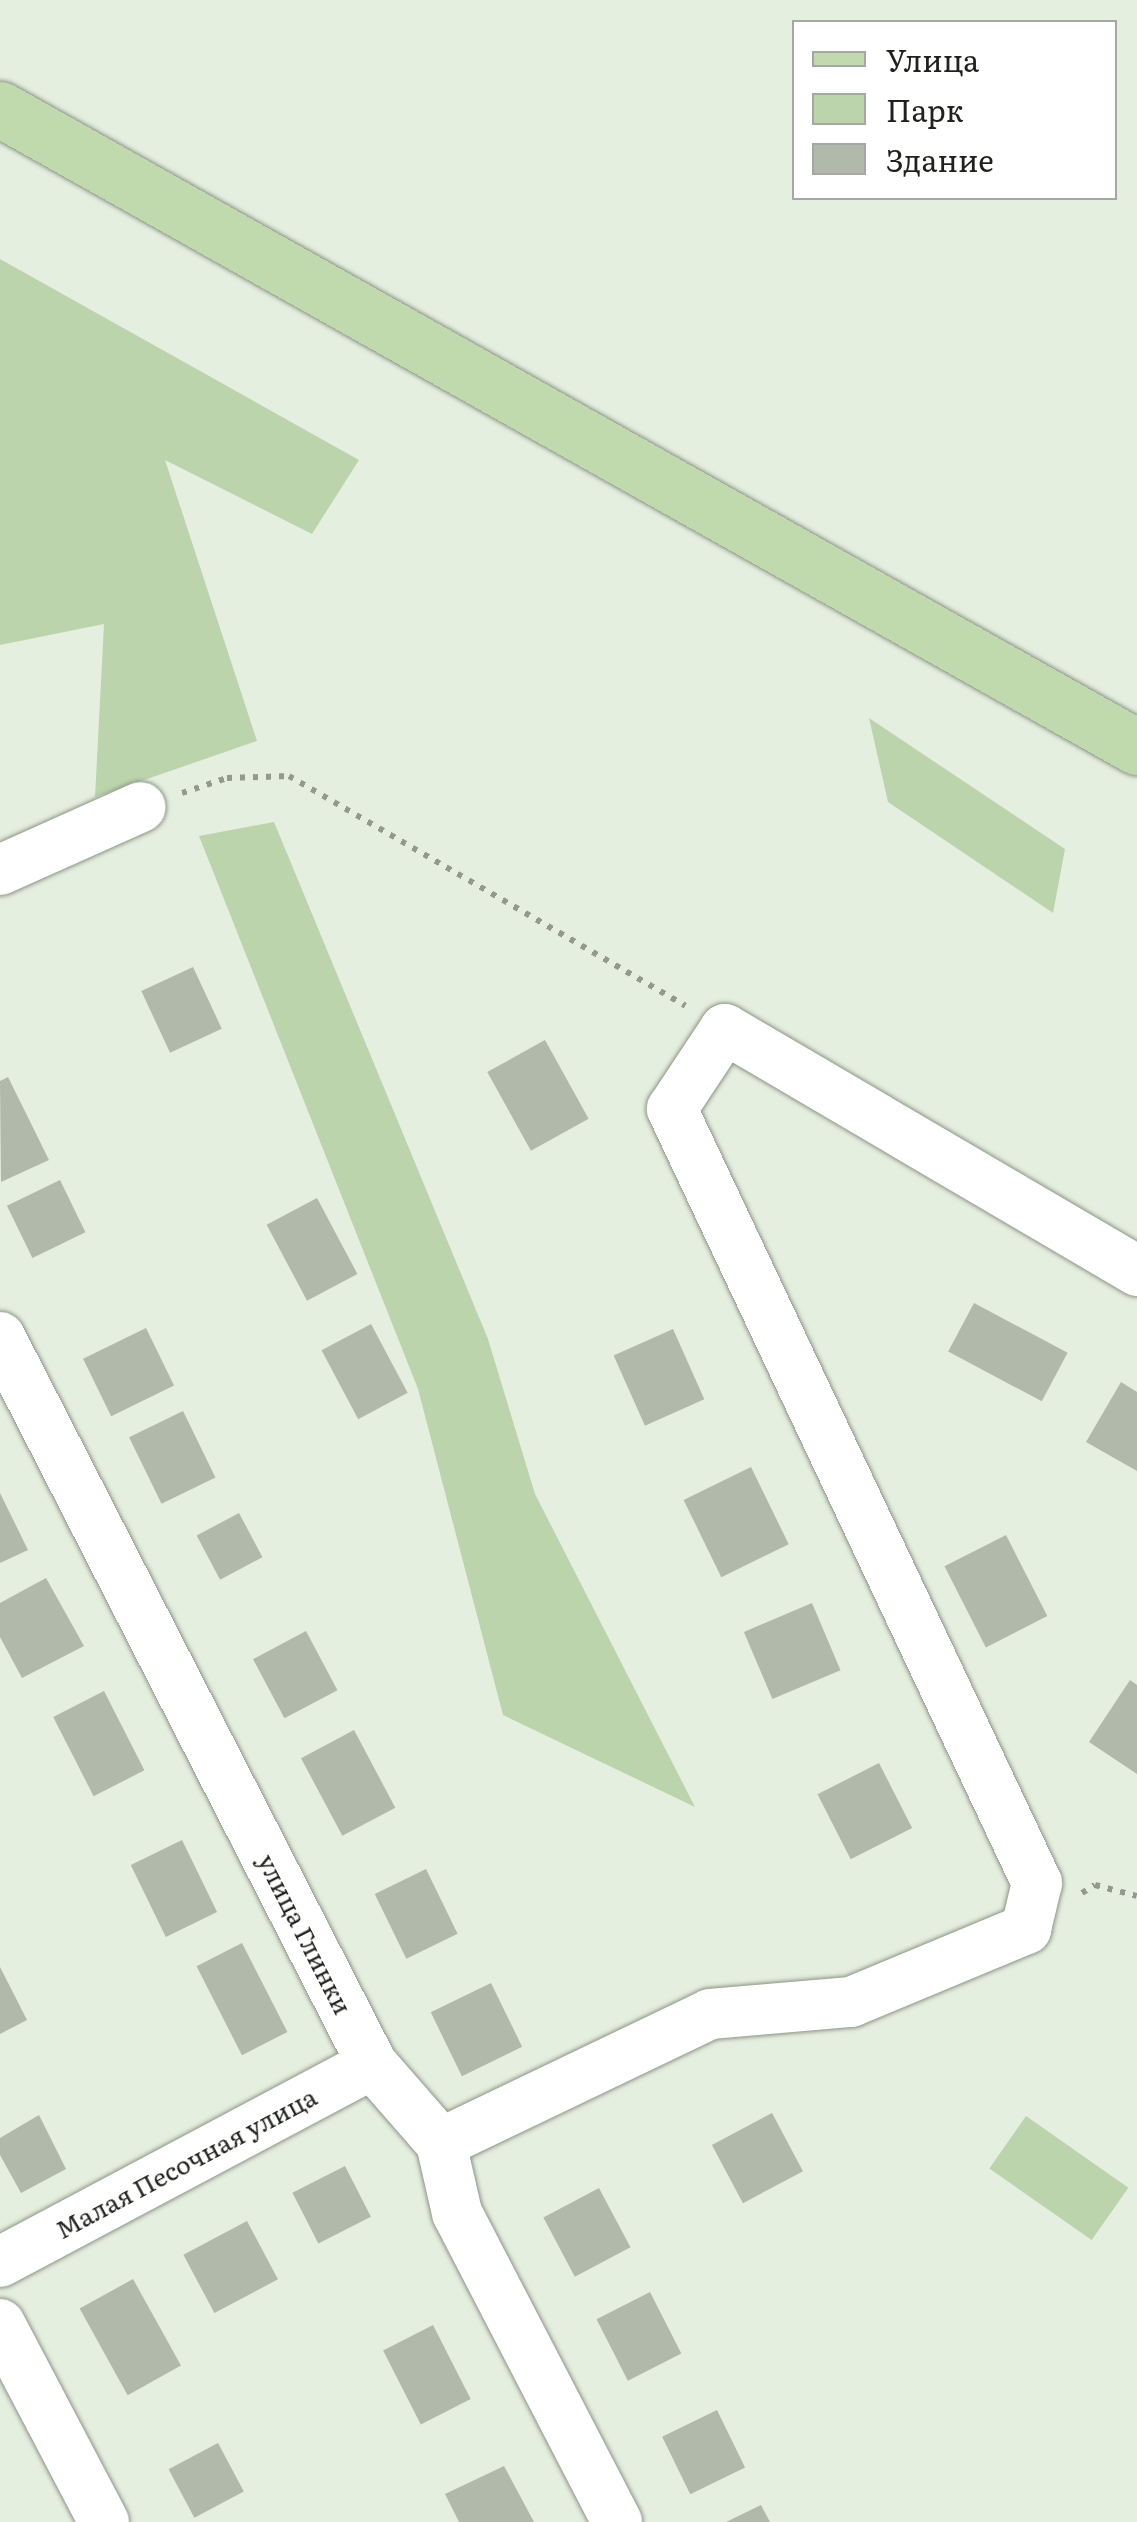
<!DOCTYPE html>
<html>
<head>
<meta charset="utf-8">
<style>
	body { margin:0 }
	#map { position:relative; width:1137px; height:2522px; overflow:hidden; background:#e5efdf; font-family:Literata,serif }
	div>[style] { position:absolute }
	.green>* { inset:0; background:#bcd4ac; transform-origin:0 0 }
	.building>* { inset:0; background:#b0b9aa; transform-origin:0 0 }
	.path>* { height:6px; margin-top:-3px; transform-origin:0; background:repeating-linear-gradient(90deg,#92998d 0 5px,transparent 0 13px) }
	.roads { filter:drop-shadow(0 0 2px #8c9587) drop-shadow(0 0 2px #8c9587) }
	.minor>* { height:50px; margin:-25px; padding:0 25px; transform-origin:25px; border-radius:25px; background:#fff }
	.major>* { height:55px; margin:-27.5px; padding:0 27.5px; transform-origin:27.5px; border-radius:27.5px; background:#c1daad }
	span { translate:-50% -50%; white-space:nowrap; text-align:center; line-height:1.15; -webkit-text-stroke:8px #fff; paint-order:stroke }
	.street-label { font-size:25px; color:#1f221c }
	.legend { position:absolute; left:792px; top:20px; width:325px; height:180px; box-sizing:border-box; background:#fff; border:2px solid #a5a7a4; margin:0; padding:12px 18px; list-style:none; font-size:30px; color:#1f221c }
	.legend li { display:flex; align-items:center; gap:20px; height:50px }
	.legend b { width:50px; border:2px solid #a5a7a4 }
</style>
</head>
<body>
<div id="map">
	<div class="green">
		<div style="clip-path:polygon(0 259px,359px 460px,312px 534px,165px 460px,257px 741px,95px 797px,104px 624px,0 645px)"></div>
		<div style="clip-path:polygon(869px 718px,1065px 849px,1053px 913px,888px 802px)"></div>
		<div style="clip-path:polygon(274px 822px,488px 1339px,535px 1494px,695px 1807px,503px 1715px,418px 1389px,199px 836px)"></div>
		<div style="left:1026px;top:2116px;width:125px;height:64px;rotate:35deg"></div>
	</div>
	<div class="building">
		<div style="left:193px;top:967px;width:68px;height:57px;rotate:65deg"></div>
		<div style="left:545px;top:1040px;width:90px;height:66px;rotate:61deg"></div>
		<div style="clip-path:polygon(8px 1077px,49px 1160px,1px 1182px,0 1081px)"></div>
		<div style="left:60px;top:1180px;width:58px;height:59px;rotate:64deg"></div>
		<div style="left:317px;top:1198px;width:86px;height:57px;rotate:62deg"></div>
		<div style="left:974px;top:1303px;width:106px;height:55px;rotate:28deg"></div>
		<div style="left:371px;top:1324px;width:78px;height:56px;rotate:62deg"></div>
		<div style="left:146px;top:1328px;width:64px;height:70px;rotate:64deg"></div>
		<div style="left:673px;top:1329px;width:77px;height:65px;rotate:66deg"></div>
		<div style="clip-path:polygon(1121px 1382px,1137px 1392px,1137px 1471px,1086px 1442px)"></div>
		<div style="left:183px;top:1411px;width:74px;height:60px;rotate:64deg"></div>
		<div style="left:751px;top:1467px;width:86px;height:75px;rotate:64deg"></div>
		<div style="clip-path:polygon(0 1493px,28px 1550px,0 1563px)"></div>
		<div style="left:239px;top:1513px;width:50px;height:48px;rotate:62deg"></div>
		<div style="left:1006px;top:1535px;width:91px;height:69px;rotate:63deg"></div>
		<div style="clip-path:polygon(46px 1578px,84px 1646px,22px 1678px,0 1637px,0 1603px)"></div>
		<div style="left:812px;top:1603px;width:73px;height:74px;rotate:67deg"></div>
		<div style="left:306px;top:1631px;width:67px;height:60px;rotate:62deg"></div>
		<div style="clip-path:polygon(1130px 1680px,1137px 1685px,1137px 1774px,1089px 1742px)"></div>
		<div style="left:104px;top:1691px;width:89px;height:57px;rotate:63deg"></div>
		<div style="left:354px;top:1730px;width:88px;height:60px;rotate:62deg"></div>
		<div style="left:879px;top:1763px;width:73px;height:69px;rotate:63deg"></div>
		<div style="left:182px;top:1840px;width:80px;height:57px;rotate:64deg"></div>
		<div style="left:426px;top:1869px;width:72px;height:57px;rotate:64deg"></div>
		<div style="left:242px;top:1943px;width:100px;height:51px;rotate:63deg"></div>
		<div style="clip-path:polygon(0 1967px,27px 2020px,0 2034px)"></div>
		<div style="left:491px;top:1983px;width:71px;height:67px;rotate:64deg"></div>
		<div style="left:772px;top:2113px;width:66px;height:68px;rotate:62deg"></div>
		<div style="clip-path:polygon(39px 2115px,66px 2169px,21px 2193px,0 2155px,0 2138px)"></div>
		<div style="left:345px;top:2166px;width:57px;height:59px;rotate:63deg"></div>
		<div style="left:599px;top:2188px;width:67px;height:63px;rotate:62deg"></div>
		<div style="left:247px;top:2221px;width:66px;height:72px;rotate:62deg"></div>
		<div style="left:133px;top:2279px;width:99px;height:61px;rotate:61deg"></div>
		<div style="left:650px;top:2292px;width:69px;height:60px;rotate:63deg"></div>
		<div style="left:433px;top:2325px;width:83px;height:56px;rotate:63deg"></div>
		<div style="left:717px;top:2410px;width:64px;height:61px;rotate:64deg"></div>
		<div style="left:218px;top:2443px;width:55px;height:56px;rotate:62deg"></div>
		<div style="clip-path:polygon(504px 2466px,534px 2522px,459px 2522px,445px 2494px)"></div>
		<div style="clip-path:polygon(761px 2505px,770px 2522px,726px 2522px)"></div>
	</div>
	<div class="path">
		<div style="left:182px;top:793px;width:47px;rotate:-18.4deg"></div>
		<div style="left:227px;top:778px;width:62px;rotate:-1.8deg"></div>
		<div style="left:289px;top:776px;width:458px;rotate:30.1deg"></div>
		<div style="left:1082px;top:1893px;width:15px;rotate:-32deg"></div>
		<div style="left:1095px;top:1885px;width:43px;rotate:14.7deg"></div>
	</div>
	<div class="roads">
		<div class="minor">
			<div style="left:0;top:870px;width:154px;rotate:-24.1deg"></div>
			<div style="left:0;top:1337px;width:817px;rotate:62.9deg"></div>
			<div style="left:372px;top:2064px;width:105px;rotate:48.9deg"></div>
			<div style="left:441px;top:2143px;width:72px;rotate:77.1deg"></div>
			<div style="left:457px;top:2213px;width:348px;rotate:62.6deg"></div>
			<div style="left:441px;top:2143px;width:298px;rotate:-25.6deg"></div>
			<div style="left:710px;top:2014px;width:142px;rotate:-4.9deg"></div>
			<div style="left:851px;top:2002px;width:190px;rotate:-22.6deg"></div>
			<div style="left:1026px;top:1929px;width:47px;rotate:-76.6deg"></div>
			<div style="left:1037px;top:1883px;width:856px;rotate:-115.25deg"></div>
			<div style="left:672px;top:1109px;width:96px;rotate:-56.5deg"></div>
			<div style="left:725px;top:1029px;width:478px;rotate:30.4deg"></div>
			<div style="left:0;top:2262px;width:421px;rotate:-28deg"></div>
			<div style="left:0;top:2324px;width:224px;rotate:62.3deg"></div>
		</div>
		<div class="major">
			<div style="left:0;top:109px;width:1304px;rotate:29.3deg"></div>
		</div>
	</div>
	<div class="street-label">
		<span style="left:305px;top:1934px;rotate:63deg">улица Глинки</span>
		<span style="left:186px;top:2163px;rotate:-28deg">Малая Песочная улица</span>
	</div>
	<ul class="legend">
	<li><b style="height:12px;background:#c1daad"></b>Улица</li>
	<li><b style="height:28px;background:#bcd4ac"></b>Парк</li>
	<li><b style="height:28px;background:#b0b9aa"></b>Здание</li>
	</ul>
</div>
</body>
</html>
